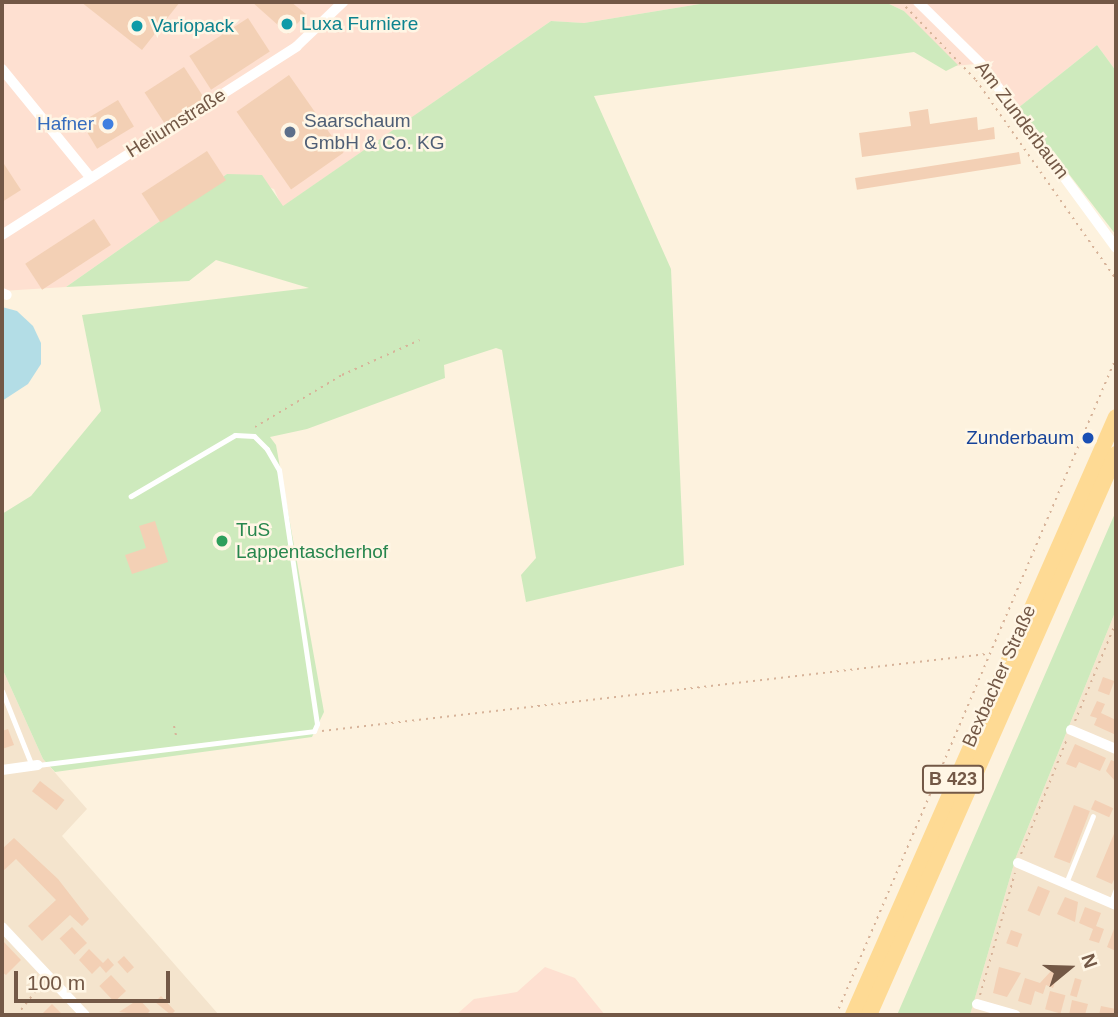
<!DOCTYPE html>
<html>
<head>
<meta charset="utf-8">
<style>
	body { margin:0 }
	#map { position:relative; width:1118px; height:1017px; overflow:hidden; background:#fdf2de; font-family:Arial,sans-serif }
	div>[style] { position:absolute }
	.residential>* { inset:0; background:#f4e4cd }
	.commercial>* { inset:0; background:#fee0d1 }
	.green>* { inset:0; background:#ceeabd }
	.water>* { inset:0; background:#b3dde6 }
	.building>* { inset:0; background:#f3d0b5; transform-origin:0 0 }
	.path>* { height:2px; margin-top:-1px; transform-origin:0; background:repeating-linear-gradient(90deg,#d7b399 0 2px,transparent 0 7px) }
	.lane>* { height:5px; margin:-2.5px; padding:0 2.5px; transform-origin:2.5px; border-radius:2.5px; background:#fff }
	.street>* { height:10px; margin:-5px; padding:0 5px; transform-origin:5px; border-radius:5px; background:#fff }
	.primary>* { height:16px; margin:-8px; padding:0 8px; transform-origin:8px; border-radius:8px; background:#feda94 }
	.dots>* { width:19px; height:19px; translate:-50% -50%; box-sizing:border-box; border:4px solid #fff6e5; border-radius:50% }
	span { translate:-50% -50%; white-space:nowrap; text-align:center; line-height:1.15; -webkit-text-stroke:5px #fff6e5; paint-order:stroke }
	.shield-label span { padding:2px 5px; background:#fff6e5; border:2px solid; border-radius:5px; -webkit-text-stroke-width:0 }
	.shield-label { font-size:18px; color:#735846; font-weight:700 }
	.culture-label { font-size:19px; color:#0d838f }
	.left { translate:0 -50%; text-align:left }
	.street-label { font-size:19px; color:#735846 }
	.service-label { font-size:19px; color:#4e5e75 }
	.shop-label { font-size:19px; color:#366cbe }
	.right { translate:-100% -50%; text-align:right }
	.transit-label { font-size:19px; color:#164399 }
	.leisure-label { font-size:19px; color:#27864d }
	.frame { position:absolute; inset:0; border:4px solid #735846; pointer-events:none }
	.north { position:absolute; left:1034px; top:933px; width:70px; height:70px; -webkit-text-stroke:5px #fff6e5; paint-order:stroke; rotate:71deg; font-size:19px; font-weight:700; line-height:28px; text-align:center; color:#735846 }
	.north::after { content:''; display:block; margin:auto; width:24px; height:32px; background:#735846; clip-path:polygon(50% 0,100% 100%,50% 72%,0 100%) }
	.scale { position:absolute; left:14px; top:971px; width:156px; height:32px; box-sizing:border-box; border:4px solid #735846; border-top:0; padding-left:9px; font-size:21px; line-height:24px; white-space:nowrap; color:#735846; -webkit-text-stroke:5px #fff6e5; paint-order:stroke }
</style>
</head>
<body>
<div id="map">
	<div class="residential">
		<div style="clip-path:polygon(1116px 610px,1116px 1015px,970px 1015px,1016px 857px)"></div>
		<div style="clip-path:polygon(2px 668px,43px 759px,87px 809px,62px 836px,219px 1015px,2px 1015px)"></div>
	</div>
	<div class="commercial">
		<div style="clip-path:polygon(2px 2px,712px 2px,584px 23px,551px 21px,282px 207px,274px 189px,227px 174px,66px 287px,2px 291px)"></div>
		<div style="clip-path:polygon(885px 2px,1116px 2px,1116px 71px,1097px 45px,1018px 108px,984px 63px,955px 66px,904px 11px)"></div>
		<div style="clip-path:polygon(545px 967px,575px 978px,605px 1015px,456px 1015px,474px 999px,517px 992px)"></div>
	</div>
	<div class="green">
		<div style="clip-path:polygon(712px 2px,885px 2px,904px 11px,958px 65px,946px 71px,914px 52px,594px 96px,671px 269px,684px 565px,526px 602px,521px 575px,536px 558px,502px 350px,496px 348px,444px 365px,445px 378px,307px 429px,270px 437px,276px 445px,324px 712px,312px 737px,55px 772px,43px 759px,2px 668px,2px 514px,31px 496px,101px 411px,82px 315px,309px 288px,216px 260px,189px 281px,66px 287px,227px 174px,262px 175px,283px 206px,551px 21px,584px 23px)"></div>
		<div style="clip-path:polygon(1097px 45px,1116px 71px,1116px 235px,1018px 108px)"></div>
		<div style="clip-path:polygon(1116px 511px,1116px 610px,1016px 857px,970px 1015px,897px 1015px)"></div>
	</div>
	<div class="water">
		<div style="clip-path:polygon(2px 307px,17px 311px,33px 326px,41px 343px,41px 364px,28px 384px,2px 401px)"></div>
	</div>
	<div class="building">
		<div style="clip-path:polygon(81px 2px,180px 2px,142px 50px)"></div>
		<div style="clip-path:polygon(252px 2px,291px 2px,306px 14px,288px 34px)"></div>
		<div style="left:248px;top:18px;width:40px;height:70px;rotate:57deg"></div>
		<div style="left:184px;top:67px;width:37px;height:47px;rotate:57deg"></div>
		<div style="left:289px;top:75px;width:95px;height:64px;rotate:55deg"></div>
		<div style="left:118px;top:100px;width:31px;height:43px;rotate:59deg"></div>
		<div style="clip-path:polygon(928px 109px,930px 124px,977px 117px,978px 130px,994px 127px,995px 139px,862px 157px,859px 133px,911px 126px,909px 112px)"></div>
		<div style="left:207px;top:151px;width:35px;height:78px;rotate:57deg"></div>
		<div style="left:1019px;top:152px;width:12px;height:166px;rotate:81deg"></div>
		<div style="clip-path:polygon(4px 164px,21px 190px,2px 202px,2px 165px)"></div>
		<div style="left:94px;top:219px;width:31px;height:82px;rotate:57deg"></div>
		<div style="clip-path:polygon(155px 521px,168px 562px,132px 574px,125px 555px,146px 548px,139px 526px)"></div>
		<div style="left:1103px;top:677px;width:12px;height:15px;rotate:20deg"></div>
		<div style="clip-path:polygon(1097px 701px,1105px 704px,1101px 713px,1116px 720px,1116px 735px,1094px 725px,1097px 718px,1090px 716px)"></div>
		<div style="clip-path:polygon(8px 729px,14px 745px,2px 749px,2px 731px)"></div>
		<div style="clip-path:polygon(1075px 744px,1106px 758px,1100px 771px,1079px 762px,1076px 768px,1066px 764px)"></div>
		<div style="clip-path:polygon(1111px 760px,1116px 762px,1116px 782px,1106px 771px)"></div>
		<div style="left:40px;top:781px;width:31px;height:13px;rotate:38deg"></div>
		<div style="left:1095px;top:800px;width:20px;height:10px;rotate:24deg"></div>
		<div style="left:1074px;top:805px;width:17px;height:56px;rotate:21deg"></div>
		<div style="clip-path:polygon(1116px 829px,1116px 875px,1112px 884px,1096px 877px)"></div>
		<div style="clip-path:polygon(14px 838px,58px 879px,89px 919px,82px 926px,70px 915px,42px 941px,28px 926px,56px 900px,16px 859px,2px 872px,2px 849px)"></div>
		<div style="left:1038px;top:886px;width:13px;height:27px;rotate:23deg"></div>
		<div style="clip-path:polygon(1065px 897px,1078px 902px,1075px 922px,1057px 914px)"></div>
		<div style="clip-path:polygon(1085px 907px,1101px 913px,1096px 926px,1104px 929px,1099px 943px,1089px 940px,1093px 929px,1079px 923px)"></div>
		<div style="clip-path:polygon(1116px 924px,1116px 951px,1107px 947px)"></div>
		<div style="left:72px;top:927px;width:22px;height:17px;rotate:47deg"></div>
		<div style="left:1011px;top:930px;width:12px;height:14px;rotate:20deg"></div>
		<div style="clip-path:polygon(2px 940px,21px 960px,6px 975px,2px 972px)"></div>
		<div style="clip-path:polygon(89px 949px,103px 963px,108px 958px,114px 965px,106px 973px,100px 966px,92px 974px,79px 960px)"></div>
		<div style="left:124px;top:956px;width:15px;height:9px;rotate:48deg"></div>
		<div style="clip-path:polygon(999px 967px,1021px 973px,1007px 997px,993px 993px)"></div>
		<div style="clip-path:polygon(1051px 971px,1058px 973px,1053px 988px,1046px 985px,1043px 994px,1035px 991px,1031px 1005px,1018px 1001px,1025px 978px,1040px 983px)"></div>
		<div style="left:111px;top:975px;width:22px;height:16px;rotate:47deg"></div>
		<div style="left:1075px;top:978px;width:7px;height:18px;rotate:16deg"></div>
		<div style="left:1050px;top:991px;width:16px;height:19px;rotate:15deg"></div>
		<div style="clip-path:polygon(161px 996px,175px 1011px,171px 1015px,155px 1002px)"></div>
		<div style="clip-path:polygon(139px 999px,150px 1011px,146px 1015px,119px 1012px)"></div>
		<div style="clip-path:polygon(1072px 1000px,1088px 1004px,1085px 1015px,1069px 1015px)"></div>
		<div style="clip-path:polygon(52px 1004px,63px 1015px,41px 1015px)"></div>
		<div style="clip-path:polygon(1101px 1006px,1116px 1009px,1116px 1015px,1099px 1015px)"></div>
	</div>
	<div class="path">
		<div style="left:901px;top:2px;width:108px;rotate:46.1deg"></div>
		<div style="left:976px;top:80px;width:243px;rotate:54.9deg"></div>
		<div style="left:255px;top:427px;width:101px;rotate:-30.9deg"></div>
		<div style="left:342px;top:375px;width:85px;rotate:-24.2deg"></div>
		<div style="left:1075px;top:721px;width:107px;rotate:-67.5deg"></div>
		<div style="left:174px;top:726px;width:14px;rotate:78deg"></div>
		<div style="left:322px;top:731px;width:669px;rotate:-6.6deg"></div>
		<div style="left:1021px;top:854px;width:124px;rotate:-68.2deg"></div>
		<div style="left:980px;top:995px;width:127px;rotate:-74deg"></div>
		<div style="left:17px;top:1015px;width:37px;rotate:-52deg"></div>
		<div style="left:836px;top:1015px;width:714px;rotate:-66.92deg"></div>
	</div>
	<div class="lane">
		<div style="left:2px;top:691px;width:81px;rotate:68.2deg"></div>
		<div style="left:38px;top:765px;width:278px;rotate:-7deg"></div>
		<div style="left:314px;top:731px;width:8px;rotate:-67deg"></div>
		<div style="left:317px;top:724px;width:257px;rotate:-98.5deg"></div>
		<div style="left:279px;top:470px;width:24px;rotate:-120deg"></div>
		<div style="left:267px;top:449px;width:18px;rotate:-135deg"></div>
		<div style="left:254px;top:436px;width:19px;rotate:-177deg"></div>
		<div style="left:235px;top:435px;width:121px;rotate:149.6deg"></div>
		<div style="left:1066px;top:883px;width:72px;rotate:-68.1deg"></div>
		<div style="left:1111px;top:902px;width:14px;rotate:-69deg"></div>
	</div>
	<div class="street">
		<div style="left:918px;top:2px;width:88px;rotate:44.5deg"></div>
		<div style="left:981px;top:64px;width:228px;rotate:53.7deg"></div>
		<div style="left:2px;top:69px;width:139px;rotate:50.8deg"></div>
		<div style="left:2px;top:235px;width:350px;rotate:-32.6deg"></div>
		<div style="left:297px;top:46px;width:64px;rotate:-43.7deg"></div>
		<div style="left:2px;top:293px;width:5px;rotate:22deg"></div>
		<div style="left:1071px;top:730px;width:49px;rotate:22.9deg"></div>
		<div style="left:2px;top:770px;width:36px;rotate:-8deg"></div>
		<div style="left:1018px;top:863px;width:107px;rotate:23.2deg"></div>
		<div style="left:2px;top:927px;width:121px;rotate:46.7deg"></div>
		<div style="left:977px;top:1004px;width:40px;rotate:16deg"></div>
	</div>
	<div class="primary">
		<div style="left:853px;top:1015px;width:653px;rotate:-66.26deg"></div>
		<div style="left:869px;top:1015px;width:613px;rotate:-66.24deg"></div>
	</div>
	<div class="dots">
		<div style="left:287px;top:24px;background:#0f9aa8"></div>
		<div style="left:137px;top:26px;background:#0f9aa8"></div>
		<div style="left:108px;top:124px;background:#3f7fe0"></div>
		<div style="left:290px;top:132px;background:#5c6f8a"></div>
		<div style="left:1088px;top:438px;background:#1a4fb4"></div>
		<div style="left:222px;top:541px;background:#2e9e5b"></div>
	</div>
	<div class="shield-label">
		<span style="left:953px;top:779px">B 423</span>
	</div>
	<div class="culture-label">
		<span class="left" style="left:301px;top:24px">Luxa Furniere</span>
		<span class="left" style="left:151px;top:26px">Variopack</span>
	</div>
	<div class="street-label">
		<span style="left:1022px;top:120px;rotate:53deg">Am Zunderbaum</span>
		<span style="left:176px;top:123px;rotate:-32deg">Heliumstraße</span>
		<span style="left:999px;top:676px;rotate:-66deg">Bexbacher Straße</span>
	</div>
	<div class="service-label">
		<span class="left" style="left:304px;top:132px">Saarschaum<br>GmbH &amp; Co. KG</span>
	</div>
	<div class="shop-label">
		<span class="right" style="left:94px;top:124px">Hafner</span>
	</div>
	<div class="transit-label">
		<span class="right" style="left:1074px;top:438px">Zunderbaum</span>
	</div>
	<div class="leisure-label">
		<span class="left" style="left:236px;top:541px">TuS<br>Lappentascherhof</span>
	</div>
	<div class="frame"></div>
	<div class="north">N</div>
	<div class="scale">100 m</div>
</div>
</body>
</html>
